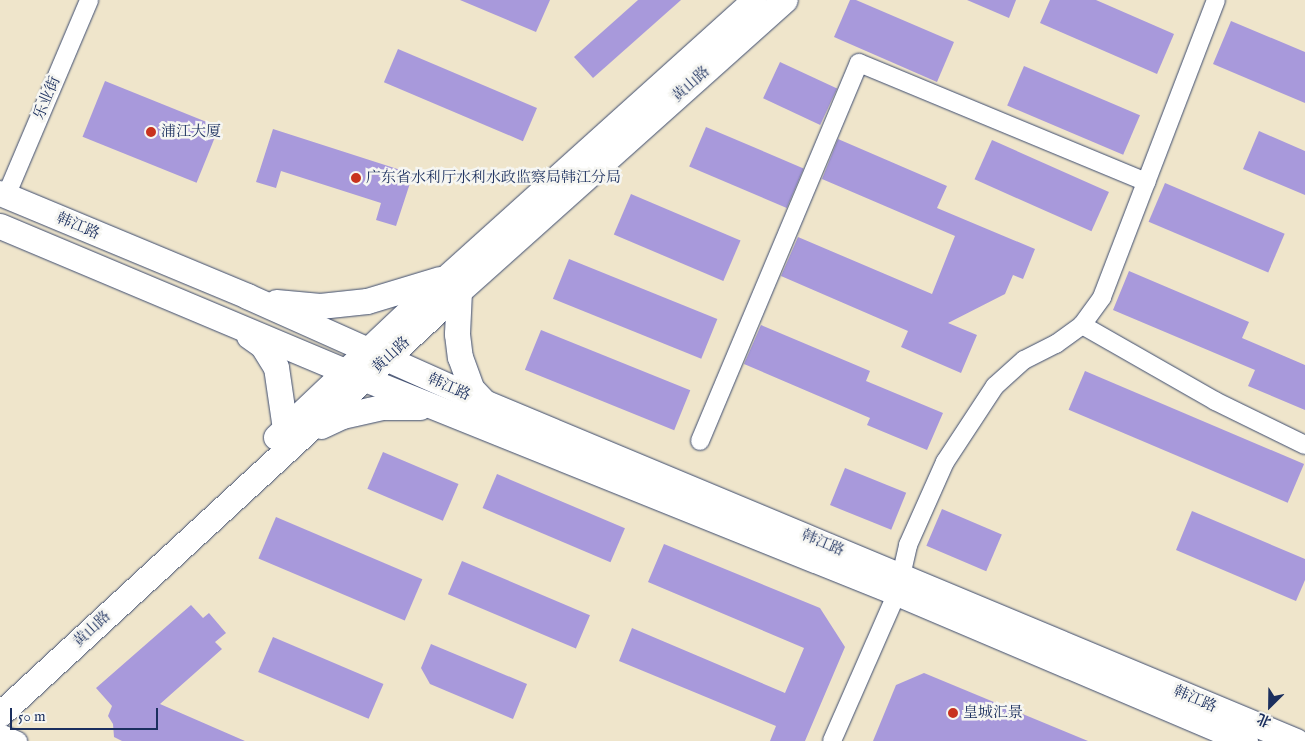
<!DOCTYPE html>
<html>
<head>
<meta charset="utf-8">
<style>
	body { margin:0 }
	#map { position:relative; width:1305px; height:741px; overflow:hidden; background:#efe5cb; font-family:"IM FELL English","Noto Serif SC",serif }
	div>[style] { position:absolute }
	.building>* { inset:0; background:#a899db; transform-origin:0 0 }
	.roads { filter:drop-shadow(0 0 1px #3b4a6e) drop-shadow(0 0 1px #3b4a6e) }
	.street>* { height:18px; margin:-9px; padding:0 9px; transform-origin:9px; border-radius:9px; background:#fff }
	.secondary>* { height:25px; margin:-12.5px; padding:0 12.5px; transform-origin:12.5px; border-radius:12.5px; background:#fff }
	.dots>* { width:14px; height:14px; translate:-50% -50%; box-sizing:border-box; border:2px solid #f6f6f2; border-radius:50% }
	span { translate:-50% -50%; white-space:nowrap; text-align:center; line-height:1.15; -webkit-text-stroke:5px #f6f6f2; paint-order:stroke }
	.street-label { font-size:15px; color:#1b2f5e }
	.poi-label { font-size:15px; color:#1b2f5e }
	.left { translate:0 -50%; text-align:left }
	.north { position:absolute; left:1245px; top:681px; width:50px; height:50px; -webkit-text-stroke:4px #f6f6f2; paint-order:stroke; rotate:203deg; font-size:14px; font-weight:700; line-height:20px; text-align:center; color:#1b2f5e }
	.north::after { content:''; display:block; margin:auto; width:18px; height:22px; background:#1b2f5e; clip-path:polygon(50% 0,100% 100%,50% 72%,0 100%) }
	.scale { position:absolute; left:10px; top:708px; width:148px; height:22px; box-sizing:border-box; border:2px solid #1b2f5e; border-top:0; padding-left:6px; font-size:15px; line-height:18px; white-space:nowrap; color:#1b2f5e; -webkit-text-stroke:4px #f6f6f2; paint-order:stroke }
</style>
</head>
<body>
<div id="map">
	<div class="building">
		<div style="clip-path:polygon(460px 0,550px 0,536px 32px)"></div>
		<div style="clip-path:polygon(638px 0,681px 0,593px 78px,574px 57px)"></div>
		<div style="clip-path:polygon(850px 0,856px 0,954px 42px,937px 82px,834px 37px)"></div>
		<div style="clip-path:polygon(967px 0,1016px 0,1009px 18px)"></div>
		<div style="clip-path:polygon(1050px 0,1096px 0,1174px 34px,1157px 74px,1040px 23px)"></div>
		<div style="clip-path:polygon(1231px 21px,1305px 52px,1305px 103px,1213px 64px)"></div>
		<div style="left:398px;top:49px;width:151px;height:36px;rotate:23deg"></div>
		<div style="left:780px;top:62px;width:63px;height:40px;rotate:25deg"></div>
		<div style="left:1024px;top:66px;width:126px;height:43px;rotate:23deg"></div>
		<div style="left:105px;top:81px;width:123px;height:60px;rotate:22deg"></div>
		<div style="left:706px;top:127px;width:106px;height:43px;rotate:23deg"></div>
		<div style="clip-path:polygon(273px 129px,413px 174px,396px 226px,376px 220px,381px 203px,281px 171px,276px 188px,256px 182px)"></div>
		<div style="clip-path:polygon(1259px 131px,1305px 151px,1305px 195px,1243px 169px)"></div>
		<div style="clip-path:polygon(838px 139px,947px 186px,937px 208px,1035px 249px,1023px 279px,1013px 275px,1005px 294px,948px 323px,977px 335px,961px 373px,901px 347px,908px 331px,781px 276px,798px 237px,932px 294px,955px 236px,822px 179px)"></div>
		<div style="left:992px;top:140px;width:128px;height:43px;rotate:24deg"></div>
		<div style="left:1165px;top:183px;width:130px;height:42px;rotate:23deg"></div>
		<div style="left:631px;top:194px;width:119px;height:44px;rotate:23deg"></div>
		<div style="left:569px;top:259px;width:160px;height:43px;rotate:22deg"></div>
		<div style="clip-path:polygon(1129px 271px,1249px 322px,1242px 338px,1305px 365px,1305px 410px,1248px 386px,1255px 370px,1113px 310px)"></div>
		<div style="clip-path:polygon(761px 325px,870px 371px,866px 381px,943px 413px,927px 450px,867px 425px,870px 418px,744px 364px)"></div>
		<div style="left:541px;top:330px;width:161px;height:43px;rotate:22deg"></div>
		<div style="left:1085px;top:371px;width:238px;height:42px;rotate:23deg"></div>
		<div style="left:383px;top:452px;width:82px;height:40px;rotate:23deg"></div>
		<div style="left:845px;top:468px;width:66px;height:40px;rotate:22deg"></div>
		<div style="left:497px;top:474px;width:139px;height:37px;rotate:23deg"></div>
		<div style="left:942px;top:509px;width:65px;height:40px;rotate:23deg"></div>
		<div style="clip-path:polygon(1192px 511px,1305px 559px,1305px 580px,1296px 601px,1176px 550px)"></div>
		<div style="left:276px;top:517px;width:159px;height:45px;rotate:23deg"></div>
		<div style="clip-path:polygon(664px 544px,820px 608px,845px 647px,805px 741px,770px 741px,776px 726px,619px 661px,632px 628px,785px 693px,804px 648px,648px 582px)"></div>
		<div style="left:462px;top:561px;width:139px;height:36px;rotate:23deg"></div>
		<div style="clip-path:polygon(191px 605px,203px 618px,209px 613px,226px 633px,215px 642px,222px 649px,160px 704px,245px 741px,122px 741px,114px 737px,113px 724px,108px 716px,112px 706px,96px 688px)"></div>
		<div style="left:273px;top:637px;width:120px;height:38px;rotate:23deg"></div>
		<div style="clip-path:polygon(431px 644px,527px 684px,513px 719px,430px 684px,421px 668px)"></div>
		<div style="clip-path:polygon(924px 673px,1088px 741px,873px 741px,896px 685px)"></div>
	</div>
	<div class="roads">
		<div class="street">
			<div style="left:6px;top:196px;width:213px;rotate:-67deg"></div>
			<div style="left:1082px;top:325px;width:153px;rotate:29.7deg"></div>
			<div style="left:1215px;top:401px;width:100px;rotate:26.1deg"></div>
			<div style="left:700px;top:441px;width:410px;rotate:-67.2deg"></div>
			<div style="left:859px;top:63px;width:311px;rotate:22.5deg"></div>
			<div style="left:901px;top:576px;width:32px;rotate:-77deg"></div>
			<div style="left:908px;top:545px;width:91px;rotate:-66deg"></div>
			<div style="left:945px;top:462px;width:91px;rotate:-56.7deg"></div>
			<div style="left:995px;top:386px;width:39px;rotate:-42deg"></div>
			<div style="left:1024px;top:360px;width:36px;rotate:-27deg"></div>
			<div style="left:1056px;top:344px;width:32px;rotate:-36deg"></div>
			<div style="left:1082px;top:325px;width:34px;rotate:-54deg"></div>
			<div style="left:1102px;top:297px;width:318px;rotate:-69deg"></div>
			<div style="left:0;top:733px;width:20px;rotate:24deg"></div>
			<div style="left:832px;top:741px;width:162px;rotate:-66.3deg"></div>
		</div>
		<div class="secondary">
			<div style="left:0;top:193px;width:268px;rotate:22.6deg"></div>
			<div style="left:247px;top:296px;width:260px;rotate:24.1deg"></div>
			<div style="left:484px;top:402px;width:880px;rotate:22.66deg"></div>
			<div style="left:0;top:226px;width:374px;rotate:22.8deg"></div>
			<div style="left:345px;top:371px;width:595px;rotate:21.91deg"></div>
			<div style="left:897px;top:593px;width:378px;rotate:23deg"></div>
			<div style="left:459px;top:291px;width:43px;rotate:92.7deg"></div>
			<div style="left:457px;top:334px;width:23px;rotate:83deg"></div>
			<div style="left:460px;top:357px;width:33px;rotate:70deg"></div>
			<div style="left:471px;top:388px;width:19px;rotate:47deg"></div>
			<div style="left:276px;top:302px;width:44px;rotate:5.2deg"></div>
			<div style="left:320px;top:306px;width:47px;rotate:-6.1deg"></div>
			<div style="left:367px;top:301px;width:76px;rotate:-16.8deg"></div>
			<div style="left:249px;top:336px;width:16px;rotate:35deg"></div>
			<div style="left:262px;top:345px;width:26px;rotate:58deg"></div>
			<div style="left:276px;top:367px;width:63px;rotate:81.7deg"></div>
			<div style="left:321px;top:426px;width:23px;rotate:-25deg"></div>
			<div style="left:342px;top:416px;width:41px;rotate:-12.7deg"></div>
			<div style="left:382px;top:407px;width:38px"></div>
			<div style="left:276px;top:437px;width:197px;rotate:-43.4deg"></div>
			<div style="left:419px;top:302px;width:451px;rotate:-42deg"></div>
			<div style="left:0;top:714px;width:624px;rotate:-42.66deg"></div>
			<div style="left:459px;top:291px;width:437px;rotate:-41.8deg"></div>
		</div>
	</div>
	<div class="dots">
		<div style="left:151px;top:132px;background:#c8321e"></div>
		<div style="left:356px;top:178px;background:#c8321e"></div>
		<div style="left:953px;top:713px;background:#c8321e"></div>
	</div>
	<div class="street-label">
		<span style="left:691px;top:84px;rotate:-42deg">黄山路</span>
		<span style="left:47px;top:98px;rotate:-67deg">乐业街</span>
		<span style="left:78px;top:226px;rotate:23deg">韩江路</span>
		<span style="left:391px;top:355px;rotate:-43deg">黄山路</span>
		<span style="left:449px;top:387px;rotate:24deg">韩江路</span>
		<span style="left:823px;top:543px;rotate:23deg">韩江路</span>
		<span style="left:92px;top:629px;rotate:-43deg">黄山路</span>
		<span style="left:1195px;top:699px;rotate:23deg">韩江路</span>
	</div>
	<div class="poi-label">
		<span class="left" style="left:161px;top:132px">浦江大厦</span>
		<span class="left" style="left:366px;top:178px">广东省水利厅水利水政监察局韩江分局</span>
		<span class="left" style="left:963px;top:713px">皇城汇景</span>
	</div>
	<div class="north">北</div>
	<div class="scale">50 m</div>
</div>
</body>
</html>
